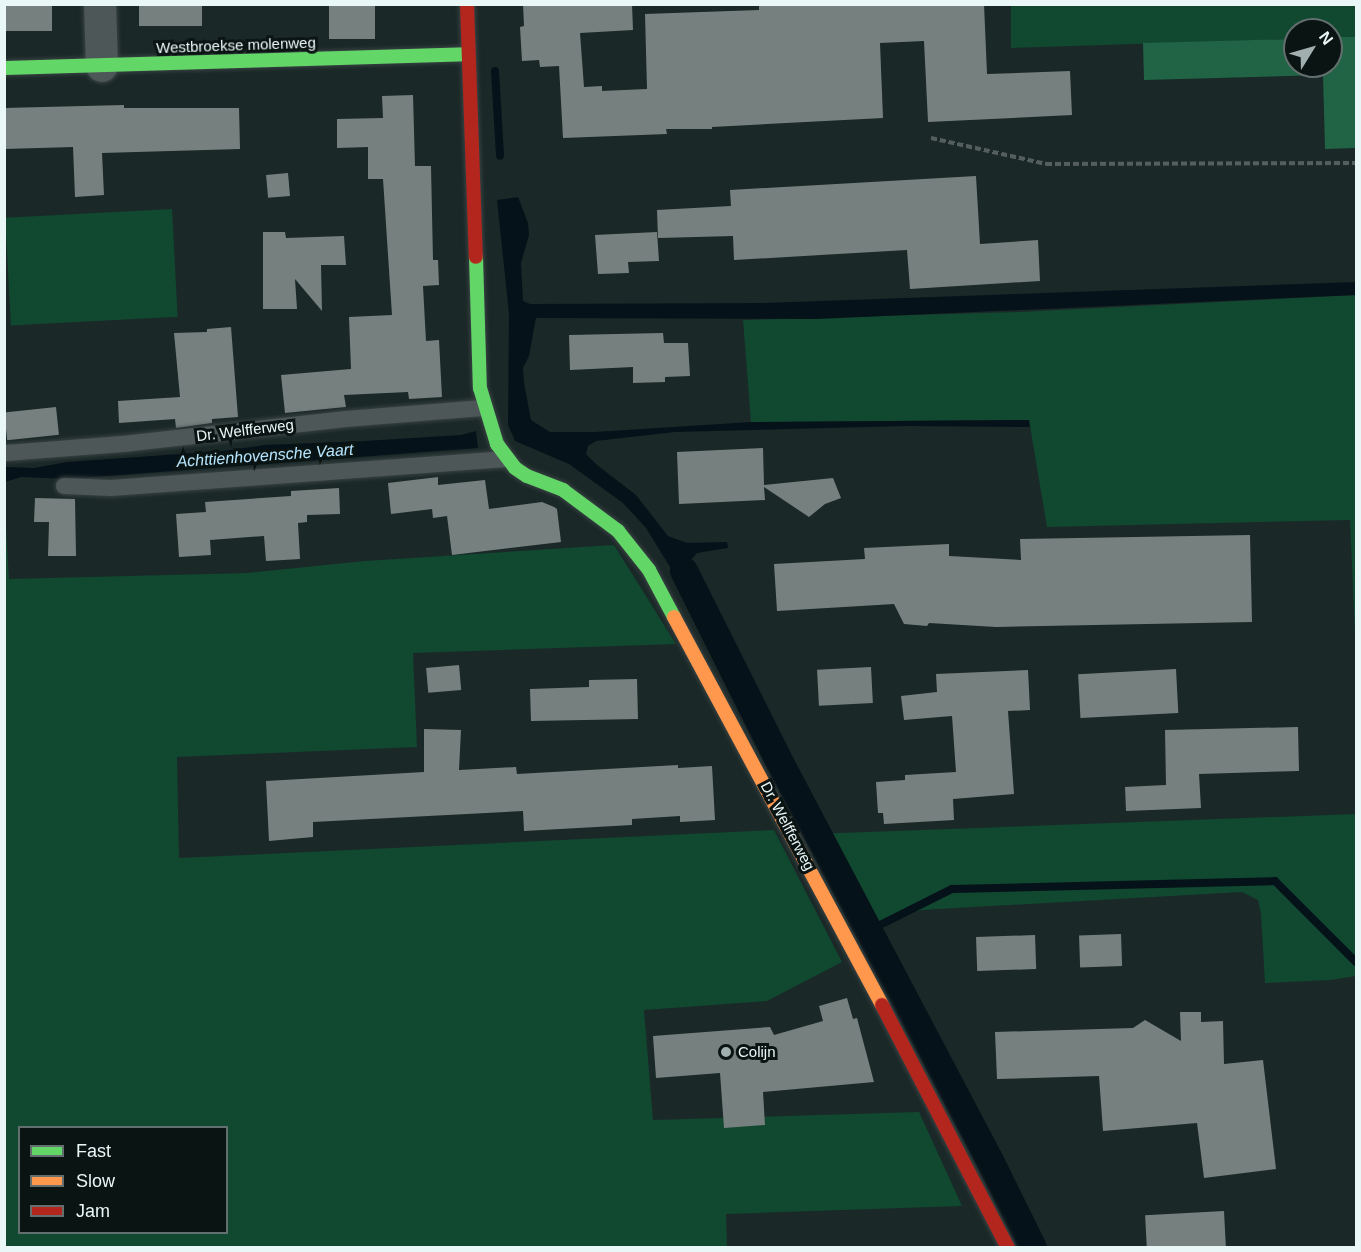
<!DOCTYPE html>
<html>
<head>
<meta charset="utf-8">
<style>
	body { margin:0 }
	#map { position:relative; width:1361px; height:1252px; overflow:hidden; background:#1b2828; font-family:Helvetica,sans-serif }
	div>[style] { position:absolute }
	.green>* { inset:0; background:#114830; transform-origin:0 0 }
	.forest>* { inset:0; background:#206445 }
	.water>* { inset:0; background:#061219 }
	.stream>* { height:8px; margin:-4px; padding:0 4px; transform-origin:4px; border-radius:4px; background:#061219 }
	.canal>* { height:28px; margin:-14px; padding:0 14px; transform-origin:14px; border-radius:14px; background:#061219 }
	.building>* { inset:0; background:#76817f; transform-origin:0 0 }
	.path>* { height:4px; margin-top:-2px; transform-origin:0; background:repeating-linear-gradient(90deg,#555e5e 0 6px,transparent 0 9px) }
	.roads { filter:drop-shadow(0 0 2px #384242) drop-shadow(0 0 2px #384242) }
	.lane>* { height:16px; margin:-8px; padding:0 8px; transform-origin:8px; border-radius:8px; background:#4e5757 }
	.street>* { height:32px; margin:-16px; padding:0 16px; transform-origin:16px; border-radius:16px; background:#4e5757 }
	.fast>* { height:14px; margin:-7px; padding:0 7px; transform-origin:7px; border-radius:7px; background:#63d668 }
	.slow>* { height:14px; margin:-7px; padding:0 7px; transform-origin:7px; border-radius:7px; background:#ff974d }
	.jam>* { height:14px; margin:-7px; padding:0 7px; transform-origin:7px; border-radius:7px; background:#b3261e }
	.dots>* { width:16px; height:16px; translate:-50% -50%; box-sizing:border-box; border:3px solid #0a1413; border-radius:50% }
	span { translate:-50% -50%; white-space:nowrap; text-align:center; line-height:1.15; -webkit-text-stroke:6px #0a1413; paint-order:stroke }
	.street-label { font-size:15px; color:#e9f7f6 }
	.poi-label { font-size:15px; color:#e9f7f6 }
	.left { translate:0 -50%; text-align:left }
	.water-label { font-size:16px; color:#b6e5fe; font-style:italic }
	.frame { position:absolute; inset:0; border:6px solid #e9f7f6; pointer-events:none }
	.legend { position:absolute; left:18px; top:1126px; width:210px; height:108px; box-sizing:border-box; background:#0a1413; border:2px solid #636f6e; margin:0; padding:8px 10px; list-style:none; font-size:18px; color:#e9f7f6 }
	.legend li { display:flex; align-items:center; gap:12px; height:30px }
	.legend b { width:30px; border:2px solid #636f6e }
	.north { position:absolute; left:1283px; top:18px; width:60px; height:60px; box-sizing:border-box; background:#0a1413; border:2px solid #636f6e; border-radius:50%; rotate:53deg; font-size:16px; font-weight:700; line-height:24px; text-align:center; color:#e9f7f6 }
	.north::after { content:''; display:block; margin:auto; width:21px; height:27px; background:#a1afae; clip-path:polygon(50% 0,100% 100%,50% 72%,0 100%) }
</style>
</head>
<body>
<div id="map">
	<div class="green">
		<div style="clip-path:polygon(1011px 5px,1356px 5px,1356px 81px,1355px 37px,1331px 37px,1331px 30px,1295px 30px,1295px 39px,1011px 48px)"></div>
		<div style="left:172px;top:209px;width:108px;height:167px;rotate:87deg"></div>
		<div style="clip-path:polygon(1356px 295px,1356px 658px,1350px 520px,1047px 527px,1029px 420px,751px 422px,743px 320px,1019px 312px)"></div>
		<div style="clip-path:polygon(evenodd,4px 491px,9px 579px,247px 573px,365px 561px,614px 545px,676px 644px,413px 653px,417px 747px,177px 757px,179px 858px,774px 830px,842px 962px,767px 1001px,644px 1010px,653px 1120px,919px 1112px,962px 1206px,726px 1214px,727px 1248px,5px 1247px,4px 491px,20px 1128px,226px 1128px,226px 1232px,20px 1232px,20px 1128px)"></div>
		<div style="clip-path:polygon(1356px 814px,1356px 976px,1331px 980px,1265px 983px,1261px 914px,1258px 900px,1242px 892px,921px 910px,905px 915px,866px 938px,812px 834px)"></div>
	</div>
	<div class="forest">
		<div style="clip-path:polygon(1331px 37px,1355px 37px,1356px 148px,1325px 149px,1323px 75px,1144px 80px,1143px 43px,1295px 39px,1295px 66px,1331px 66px)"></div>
	</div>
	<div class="water">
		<div style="clip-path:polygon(518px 197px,528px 223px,529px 235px,521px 263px,523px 301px,530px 304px,764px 303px,1356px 282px,1356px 295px,817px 319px,536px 318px,529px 356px,523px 368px,524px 383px,531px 420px,550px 432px,595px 432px,751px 422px,1029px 420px,1030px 427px,906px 426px,675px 432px,596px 441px,588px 446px,586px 454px,597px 465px,636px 495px,668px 536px,687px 543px,727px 542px,728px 548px,697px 553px,689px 562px,709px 605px,694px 606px,646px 528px,623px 503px,569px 464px,515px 441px,508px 425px,509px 314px,497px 200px)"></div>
		<div style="clip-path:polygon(476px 431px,478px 448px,68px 479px,21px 477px,5px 482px,5px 467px,34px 468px,67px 462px,223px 451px,264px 445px,365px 441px,461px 435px)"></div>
	</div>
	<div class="stream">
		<div style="left:495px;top:71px;width:85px;rotate:86.6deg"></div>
		<div style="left:868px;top:931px;width:94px;rotate:-26.6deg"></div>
		<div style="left:952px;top:889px;width:323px;rotate:-1.4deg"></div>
		<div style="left:1275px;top:881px;width:115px;rotate:45deg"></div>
	</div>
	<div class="canal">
		<div style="left:684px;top:571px;width:208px;rotate:63.4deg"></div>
		<div style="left:777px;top:757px;width:457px;rotate:62.2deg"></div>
		<div style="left:990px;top:1161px;width:97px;rotate:63.7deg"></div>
	</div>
	<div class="building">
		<div style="left:4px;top:4px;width:48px;height:27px"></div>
		<div style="left:139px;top:4px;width:63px;height:22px"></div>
		<div style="left:329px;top:4px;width:46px;height:35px"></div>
		<div style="clip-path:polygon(523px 4px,632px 4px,633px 30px,580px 33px,584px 87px,602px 86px,602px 91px,647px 89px,645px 14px,759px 10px,759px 4px,984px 4px,987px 74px,1070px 71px,1072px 115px,928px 122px,924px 41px,880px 43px,883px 118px,712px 127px,712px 129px,666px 129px,667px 134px,563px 138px,559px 66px,540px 67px,539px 60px,522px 61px,520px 27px,524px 26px)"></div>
		<div style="clip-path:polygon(413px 95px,415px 166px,431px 166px,433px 260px,438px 260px,439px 285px,423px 286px,426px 341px,439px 340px,442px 397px,409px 399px,408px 392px,344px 395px,346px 407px,285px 413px,281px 375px,351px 369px,349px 317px,392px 315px,383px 179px,368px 179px,368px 147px,337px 148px,337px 119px,383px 118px,382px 96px)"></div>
		<div style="clip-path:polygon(124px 105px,124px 108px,239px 108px,240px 149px,102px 153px,104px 195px,75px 197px,73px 147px,4px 149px,4px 108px)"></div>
		<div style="left:288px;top:173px;width:23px;height:22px;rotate:85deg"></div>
		<div style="clip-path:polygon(976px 176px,980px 244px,1038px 240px,1040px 281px,910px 289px,907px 250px,734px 260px,733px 236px,658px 238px,657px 210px,731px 206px,730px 190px)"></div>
		<div style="clip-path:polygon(263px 232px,285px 232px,286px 238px,344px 236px,346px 265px,321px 265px,322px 311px,295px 279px,297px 309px,263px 309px)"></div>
		<div style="clip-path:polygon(657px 232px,659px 261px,628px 262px,629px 273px,598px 274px,595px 235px)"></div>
		<div style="clip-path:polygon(231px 327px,238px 417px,212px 419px,212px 423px,176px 428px,175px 419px,119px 423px,118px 401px,180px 397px,174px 333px,207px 332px,207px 329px)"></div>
		<div style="clip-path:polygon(663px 333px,664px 343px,688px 343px,690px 376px,665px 377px,665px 382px,633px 383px,633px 367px,570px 370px,569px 335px)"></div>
		<div style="left:56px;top:407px;width:28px;height:52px;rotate:84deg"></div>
		<div style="clip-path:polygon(763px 448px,764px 485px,833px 478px,841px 498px,825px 504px,809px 517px,764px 487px,765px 500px,679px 504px,677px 452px)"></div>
		<div style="clip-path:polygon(438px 477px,438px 485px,485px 480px,489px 509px,542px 502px,554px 507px,557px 509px,561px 542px,452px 555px,447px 516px,433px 518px,432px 509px,391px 514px,388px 483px)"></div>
		<div style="clip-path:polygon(339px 488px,340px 514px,307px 515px,307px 522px,298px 523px,300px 559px,266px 561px,264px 536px,210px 540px,211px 555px,179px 557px,176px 514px,206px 512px,205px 502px,291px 496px,291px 491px)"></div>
		<div style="clip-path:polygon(35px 498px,75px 499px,76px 556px,48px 556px,49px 522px,34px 522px)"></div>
		<div style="clip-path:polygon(1250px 535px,1252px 622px,996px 627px,929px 623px,927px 626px,904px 624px,894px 604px,777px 611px,774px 564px,865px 559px,864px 548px,949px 544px,949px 556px,1021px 560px,1020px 539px)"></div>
		<div style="left:459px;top:665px;width:25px;height:33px;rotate:85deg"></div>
		<div style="left:871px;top:667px;width:36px;height:54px;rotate:87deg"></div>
		<div style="left:1176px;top:669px;width:44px;height:98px;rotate:87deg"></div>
		<div style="clip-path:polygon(1028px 670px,1030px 710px,1008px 711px,1014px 794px,953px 799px,954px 820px,884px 824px,883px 813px,878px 813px,876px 782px,905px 780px,905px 775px,956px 772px,952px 716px,904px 720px,901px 696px,937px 692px,936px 674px)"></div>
		<div style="clip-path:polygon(637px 679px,638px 719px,531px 721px,530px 689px,589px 687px,589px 680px)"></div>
		<div style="clip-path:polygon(1298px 727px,1299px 771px,1199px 774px,1201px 808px,1126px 811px,1125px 787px,1166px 785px,1165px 730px)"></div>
		<div style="clip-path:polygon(424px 729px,461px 730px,459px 770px,516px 767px,517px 774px,678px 765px,678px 768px,712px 766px,715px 820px,680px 822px,680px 816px,632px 819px,632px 825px,524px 831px,523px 811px,313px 822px,313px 837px,269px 841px,266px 781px,424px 772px)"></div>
		<div style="left:1121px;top:934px;width:32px;height:42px;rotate:88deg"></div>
		<div style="left:1035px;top:935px;width:34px;height:59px;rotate:88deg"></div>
		<div style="clip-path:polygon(847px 998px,853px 1019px,857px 1018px,874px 1082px,763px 1092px,765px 1125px,724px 1128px,720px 1073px,656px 1078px,653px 1036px,770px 1027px,774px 1035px,823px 1021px,819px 1006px)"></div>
		<div style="clip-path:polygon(1180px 1012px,1201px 1012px,1201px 1022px,1223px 1021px,1224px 1064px,1263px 1060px,1276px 1169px,1204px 1178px,1197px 1123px,1103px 1131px,1099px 1076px,997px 1079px,995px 1032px,1133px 1028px,1145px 1020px,1181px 1041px)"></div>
		<div style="left:1224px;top:1211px;width:37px;height:79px;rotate:87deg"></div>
	</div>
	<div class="path">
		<div style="left:931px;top:138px;width:118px;rotate:12.7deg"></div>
		<div style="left:1046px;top:164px;width:310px;rotate:-0.2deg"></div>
	</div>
	<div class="roads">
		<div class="lane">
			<div style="left:6px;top:453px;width:117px;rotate:-4.4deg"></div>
			<div style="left:123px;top:444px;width:224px;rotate:-6.4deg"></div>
			<div style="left:346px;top:419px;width:137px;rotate:-4.6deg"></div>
			<div style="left:64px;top:486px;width:47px;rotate:2.4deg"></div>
			<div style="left:111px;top:488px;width:397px;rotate:-4.2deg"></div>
		</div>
		<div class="street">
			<div style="left:100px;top:4px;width:62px;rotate:88.2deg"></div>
		</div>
		<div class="fast">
			<div style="left:4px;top:68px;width:464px;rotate:-1.7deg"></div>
			<div style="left:476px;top:257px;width:131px;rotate:88.3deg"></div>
			<div style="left:480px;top:388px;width:59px;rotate:73.1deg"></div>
			<div style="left:497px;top:444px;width:30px;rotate:53deg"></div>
			<div style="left:515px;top:468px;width:14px;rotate:34deg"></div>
			<div style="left:527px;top:476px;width:39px;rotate:21deg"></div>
			<div style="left:563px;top:490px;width:69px;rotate:36.7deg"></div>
			<div style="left:618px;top:531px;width:50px;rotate:51.5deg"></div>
			<div style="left:649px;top:570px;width:53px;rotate:62deg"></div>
		</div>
		<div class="slow">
			<div style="left:674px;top:617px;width:440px;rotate:61.8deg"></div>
		</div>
		<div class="jam">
			<div style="left:467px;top:4px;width:253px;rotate:88deg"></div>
			<div style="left:882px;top:1005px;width:274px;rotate:62.6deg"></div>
		</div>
	</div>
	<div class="dots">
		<div style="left:726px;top:1052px;background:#a1afae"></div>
	</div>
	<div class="street-label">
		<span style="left:236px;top:45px;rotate:-2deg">Westbroekse molenweg</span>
		<span style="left:245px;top:430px;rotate:-7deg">Dr. Welfferweg</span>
		<span style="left:788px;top:826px;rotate:62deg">Dr. Welfferweg</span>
	</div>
	<div class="poi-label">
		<span class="left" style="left:738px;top:1052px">Colijn</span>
	</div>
	<div class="water-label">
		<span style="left:265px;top:456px;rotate:-4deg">Achttienhovensche Vaart</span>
	</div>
	<div class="frame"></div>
	<ul class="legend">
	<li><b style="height:8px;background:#63d668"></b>Fast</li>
	<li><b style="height:8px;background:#ff974d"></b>Slow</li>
	<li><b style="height:8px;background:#b3261e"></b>Jam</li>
	</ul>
	<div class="north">N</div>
</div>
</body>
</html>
